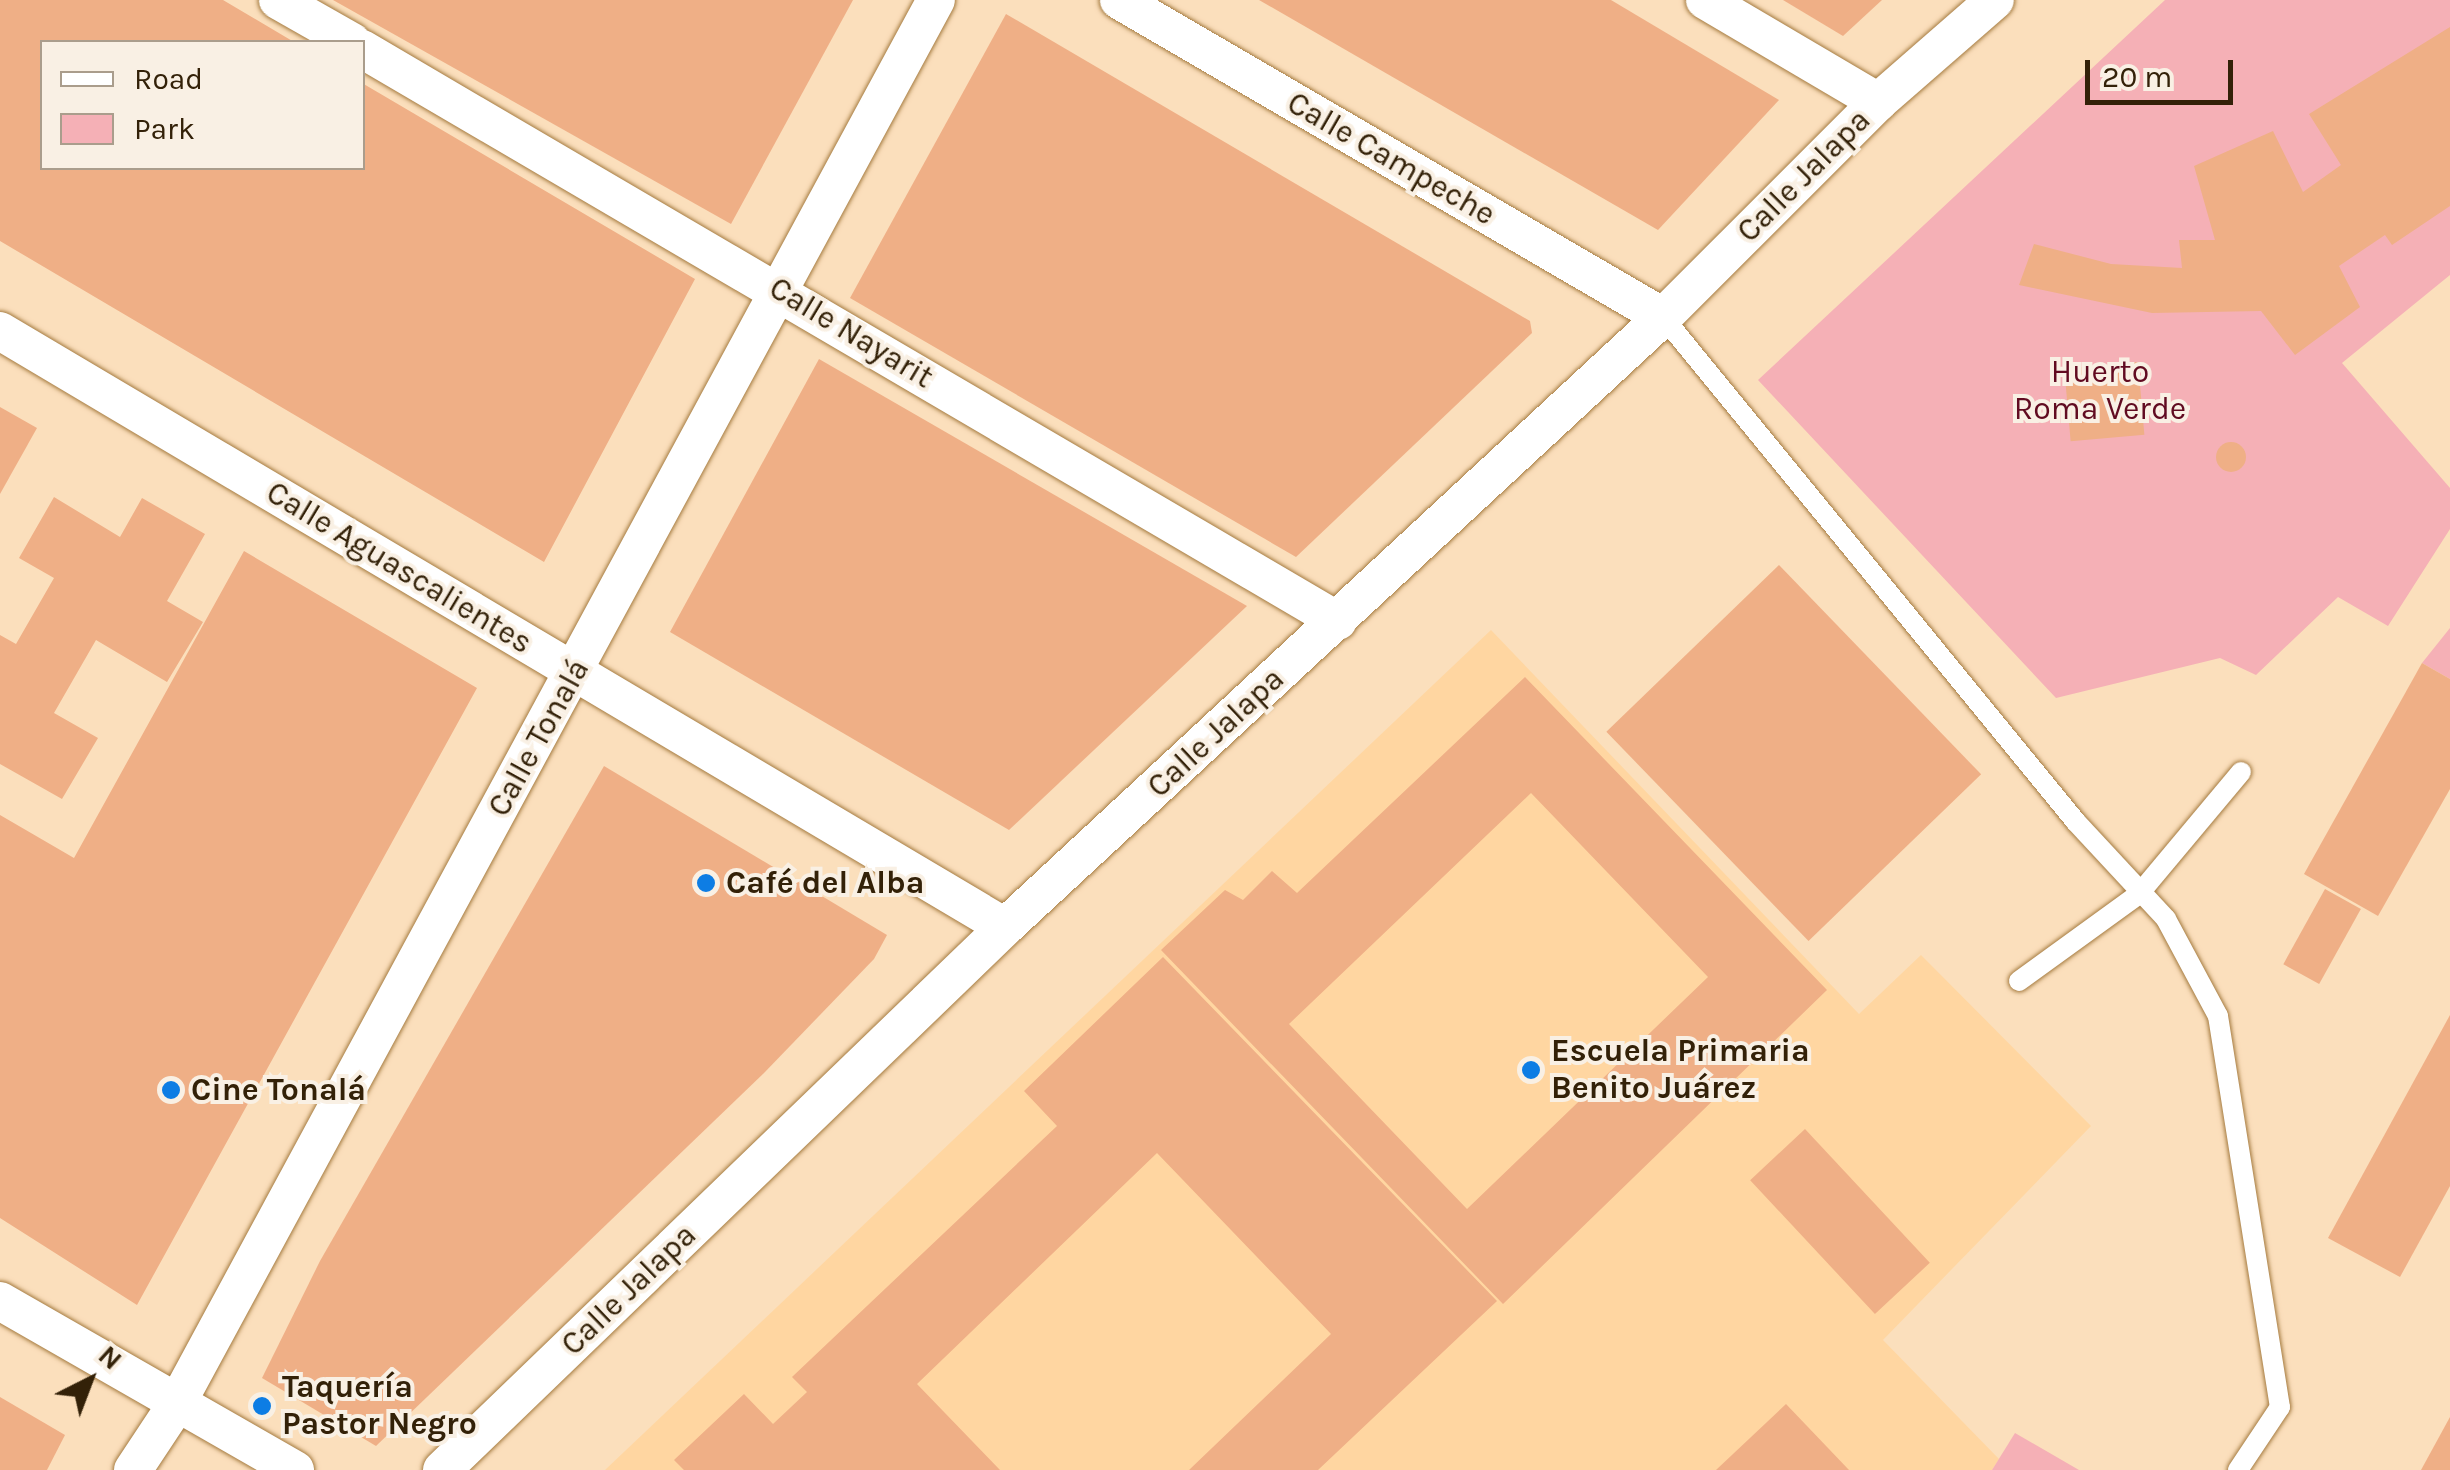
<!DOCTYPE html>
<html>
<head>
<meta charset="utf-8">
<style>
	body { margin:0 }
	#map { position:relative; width:2450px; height:1470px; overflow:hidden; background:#fbdfbc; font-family:Karla,sans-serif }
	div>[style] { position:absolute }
	.built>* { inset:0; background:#ffd6a1 }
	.green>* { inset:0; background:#f5b0b6 }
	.building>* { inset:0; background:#efaf86; transform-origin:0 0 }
	.round { border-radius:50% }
	.roads { filter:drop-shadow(0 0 2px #a57b40) drop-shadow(0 0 2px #a57b40) }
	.lane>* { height:20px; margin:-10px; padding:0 10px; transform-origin:10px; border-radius:10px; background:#fff }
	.street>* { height:38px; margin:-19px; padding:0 19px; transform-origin:19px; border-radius:19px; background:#fff }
	.dots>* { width:28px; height:28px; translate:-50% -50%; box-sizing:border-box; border:5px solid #f9f0e4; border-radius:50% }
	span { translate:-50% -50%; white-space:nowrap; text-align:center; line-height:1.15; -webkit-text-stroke:8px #f9f0e4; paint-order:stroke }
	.street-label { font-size:32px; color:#332108 }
	.park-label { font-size:32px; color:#610b21 }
	.poi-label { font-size:32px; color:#332108; font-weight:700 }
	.left { translate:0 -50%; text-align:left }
	.legend { position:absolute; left:40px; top:40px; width:325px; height:130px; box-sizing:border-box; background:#f9f0e4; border:2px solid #aa9d8c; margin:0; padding:12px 18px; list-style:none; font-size:30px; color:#332108 }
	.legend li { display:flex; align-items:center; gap:20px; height:50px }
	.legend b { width:50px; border:2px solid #aa9d8c }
	.north { position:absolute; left:40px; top:1330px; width:100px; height:100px; -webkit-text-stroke:8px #f9f0e4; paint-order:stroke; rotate:42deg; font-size:28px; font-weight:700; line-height:40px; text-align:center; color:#332108 }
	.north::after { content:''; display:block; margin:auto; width:35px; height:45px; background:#332108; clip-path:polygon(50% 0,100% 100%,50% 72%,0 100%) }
	.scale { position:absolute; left:2085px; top:60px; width:148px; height:45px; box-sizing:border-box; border:5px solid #332108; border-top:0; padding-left:12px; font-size:30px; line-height:35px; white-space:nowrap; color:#332108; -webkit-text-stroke:8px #f9f0e4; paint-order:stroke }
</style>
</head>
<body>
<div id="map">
	<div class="built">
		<div style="clip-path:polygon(1491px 630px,1859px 1014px,1921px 955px,2091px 1126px,1883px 1340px,1999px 1459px,1992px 1470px,605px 1470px)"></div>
	</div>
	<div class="green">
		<div style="clip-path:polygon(2165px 0,2450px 0,2450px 275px,2342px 363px,2450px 488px,2450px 529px,2388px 626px,2338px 597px,2256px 675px,2220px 658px,2056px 698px,1758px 380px)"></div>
		<div style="clip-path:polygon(2450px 628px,2450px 679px,2422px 663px)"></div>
		<div style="clip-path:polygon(2015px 1433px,2079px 1470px,1992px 1470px)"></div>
	</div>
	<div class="building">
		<div style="clip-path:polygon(0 0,223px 0,294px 42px,42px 42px,42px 168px,362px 168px,362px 83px,695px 279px,544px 562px,0 241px)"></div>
		<div style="clip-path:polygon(333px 0,853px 0,731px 224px)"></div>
		<div style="clip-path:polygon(1259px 0,1611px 0,1779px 100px,1658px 230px)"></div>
		<div style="clip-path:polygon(1783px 0,1882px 0,1843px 36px)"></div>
		<div style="clip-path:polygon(1006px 14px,1530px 321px,1532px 333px,1296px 557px,850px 298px)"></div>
		<div style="clip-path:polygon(2450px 27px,2450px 206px,2392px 245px,2385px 235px,2339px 266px,2360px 307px,2295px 355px,2261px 311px,2152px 313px,2019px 285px,2034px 244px,2111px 264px,2182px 268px,2179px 240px,2215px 240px,2194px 166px,2273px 131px,2303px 192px,2341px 165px,2309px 114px)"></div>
		<div style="clip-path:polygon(819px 359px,1247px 606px,1009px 830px,670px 632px)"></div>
		<div style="left:2138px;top:362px;width:73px;height:74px;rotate:85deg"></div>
		<div style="clip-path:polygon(0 407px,37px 428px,0 494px)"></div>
		<div class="round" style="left:2216px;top:442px;width:30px;height:30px"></div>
		<div style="clip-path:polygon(54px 497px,120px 537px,142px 498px,205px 534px,167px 601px,203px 622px,167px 682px,96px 640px,54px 713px,98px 738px,62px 799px,0 764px,0 635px,16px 644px,54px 578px,19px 558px)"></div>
		<div style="clip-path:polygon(244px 551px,477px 688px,137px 1305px,0 1218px,0 815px,74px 858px)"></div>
		<div style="left:1779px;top:565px;width:291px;height:240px;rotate:46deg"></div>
		<div style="clip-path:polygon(2422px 663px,2450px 679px,2450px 789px,2378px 916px,2304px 874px)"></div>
		<div style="clip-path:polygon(evenodd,1525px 677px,1827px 990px,1503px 1304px,1161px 950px,1225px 890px,1243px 900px,1272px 871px,1297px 893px,1525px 677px,1531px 793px,1708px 977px,1467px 1209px,1289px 1024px,1531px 793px)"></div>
		<div style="clip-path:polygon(604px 766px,887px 935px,874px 959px,764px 1073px,376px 1446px,262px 1378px,320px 1261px)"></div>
		<div style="left:2325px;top:889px;width:41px;height:86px;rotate:29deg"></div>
		<div style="clip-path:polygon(1163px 957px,1497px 1301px,1318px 1470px,1189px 1470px,1331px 1334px,1157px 1153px,917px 1384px,1000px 1470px,684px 1470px,674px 1460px,744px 1394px,773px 1424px,807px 1392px,792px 1377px,1057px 1126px,1024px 1091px)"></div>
		<div style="clip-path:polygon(2450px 1015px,2450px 1186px,2400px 1277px,2328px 1238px)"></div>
		<div style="left:1805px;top:1129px;width:183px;height:75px;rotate:47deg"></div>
		<div style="clip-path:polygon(0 1397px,65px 1435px,47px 1470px,0 1470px)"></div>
		<div style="clip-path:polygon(1786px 1404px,1849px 1470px,1716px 1470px)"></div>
		<div style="clip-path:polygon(2450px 1417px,2450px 1470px,2421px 1470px)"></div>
	</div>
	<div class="roads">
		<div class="lane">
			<div style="left:1663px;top:317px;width:652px;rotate:50.72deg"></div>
			<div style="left:2076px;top:822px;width:132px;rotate:47.1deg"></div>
			<div style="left:2166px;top:919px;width:110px;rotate:61.8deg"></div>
			<div style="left:2218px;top:1016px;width:396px;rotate:81deg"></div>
			<div style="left:2280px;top:1407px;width:76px;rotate:123.7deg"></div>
			<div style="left:2019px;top:981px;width:148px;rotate:-35.9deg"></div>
			<div style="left:2139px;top:894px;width:159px;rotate:-50.1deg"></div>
		</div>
		<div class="street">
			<div style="left:278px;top:0;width:85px;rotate:29.6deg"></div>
			<div style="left:1119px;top:0;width:630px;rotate:30.23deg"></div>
			<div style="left:1705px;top:0;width:201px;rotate:30.5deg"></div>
			<div style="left:362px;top:49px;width:1131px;rotate:30.37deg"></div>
			<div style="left:0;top:331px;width:1168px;rotate:30.67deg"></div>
			<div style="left:0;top:1301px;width:340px;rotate:29.8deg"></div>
			<div style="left:133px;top:1470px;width:78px;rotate:-56.5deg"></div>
			<div style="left:176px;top:1405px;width:1597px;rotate:-61.59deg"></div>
			<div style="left:442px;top:1470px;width:782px;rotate:-43.96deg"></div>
			<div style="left:1005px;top:927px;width:897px;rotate:-42.83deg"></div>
			<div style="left:1663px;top:317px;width:304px;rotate:-45deg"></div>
			<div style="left:1878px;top:102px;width:155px;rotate:-41.1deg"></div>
		</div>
	</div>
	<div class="dots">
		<div style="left:706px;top:883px;background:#0d7de4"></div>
		<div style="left:1531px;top:1070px;background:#0d7de4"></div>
		<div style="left:171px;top:1090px;background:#0d7de4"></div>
		<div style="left:262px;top:1406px;background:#0d7de4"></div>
	</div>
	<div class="street-label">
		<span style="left:1391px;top:159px;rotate:30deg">Calle Campeche</span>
		<span style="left:1804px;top:176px;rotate:-45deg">Calle Jalapa</span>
		<span style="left:851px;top:333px;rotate:31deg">Calle Nayarit</span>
		<span style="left:399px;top:568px;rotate:31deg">Calle Aguascalientes</span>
		<span style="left:1216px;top:733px;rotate:-43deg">Calle Jalapa</span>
		<span style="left:539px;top:738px;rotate:-61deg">Calle Tonalá</span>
		<span style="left:629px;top:1290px;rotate:-44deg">Calle Jalapa</span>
	</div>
	<div class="park-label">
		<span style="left:2100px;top:391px">Huerto<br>Roma Verde</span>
	</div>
	<div class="poi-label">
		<span class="left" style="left:726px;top:883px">Café del Alba</span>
		<span class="left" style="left:1551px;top:1070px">Escuela Primaria<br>Benito Juárez</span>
		<span class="left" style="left:191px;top:1090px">Cine Tonalá</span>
		<span class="left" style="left:282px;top:1406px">Taquería<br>Pastor Negro</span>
	</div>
	<ul class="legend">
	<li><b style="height:12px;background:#fff"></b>Road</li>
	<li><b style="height:28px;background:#f5b0b6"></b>Park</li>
	</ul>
	<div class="north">N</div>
	<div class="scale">20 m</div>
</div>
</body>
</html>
